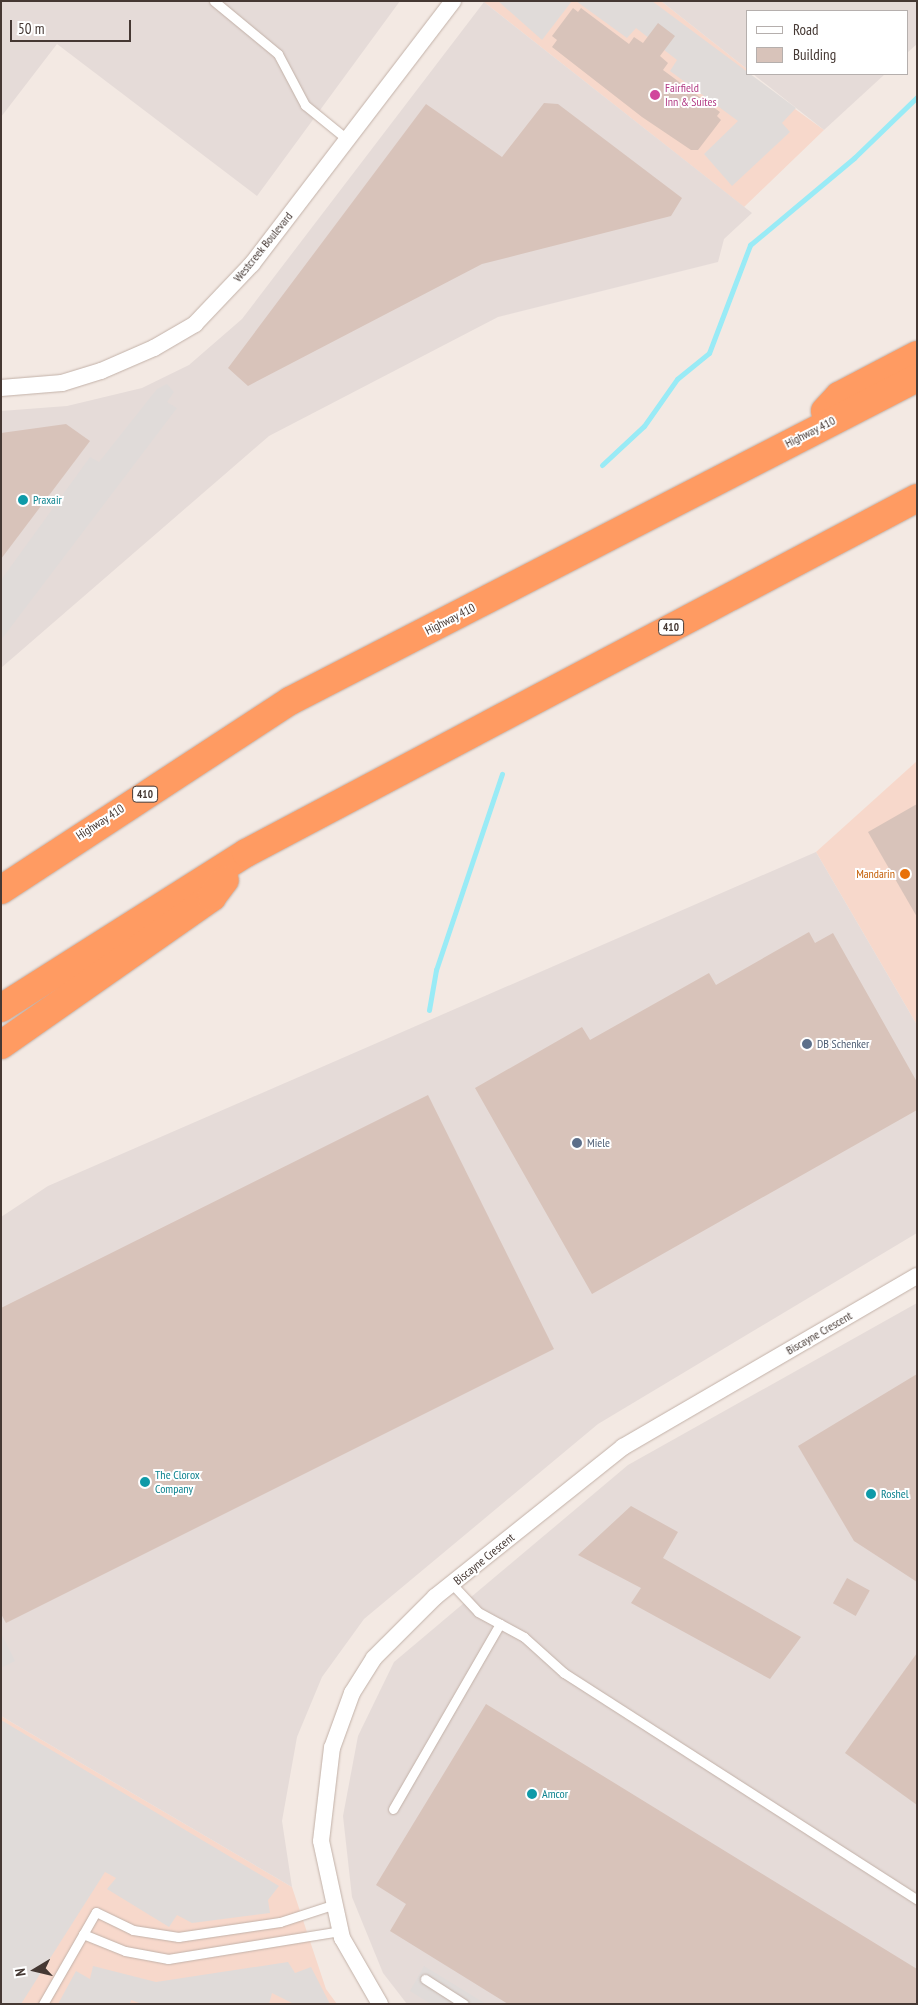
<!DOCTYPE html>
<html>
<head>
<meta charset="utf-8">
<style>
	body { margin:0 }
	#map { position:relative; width:918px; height:2005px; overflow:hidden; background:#f3e9e3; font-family:"PT Sans Narrow",sans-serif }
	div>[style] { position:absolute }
	.commercial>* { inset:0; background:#f7d8cb }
	.industrial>* { inset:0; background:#e5dbd8 }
	.parking>* { inset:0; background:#e0dbd9 }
	.stream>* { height:5px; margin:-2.5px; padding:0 2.5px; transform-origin:2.5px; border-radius:2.5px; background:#99ebf6 }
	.building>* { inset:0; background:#d8c3ba; transform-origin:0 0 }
	.roads { filter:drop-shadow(0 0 1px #c2b1a8) drop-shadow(0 0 1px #c2b1a8) }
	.service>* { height:9px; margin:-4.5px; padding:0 4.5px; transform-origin:4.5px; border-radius:4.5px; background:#fff }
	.minor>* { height:16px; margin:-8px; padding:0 8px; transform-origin:8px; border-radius:8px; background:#fff }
	.motorway>* { height:28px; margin:-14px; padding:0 14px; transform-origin:14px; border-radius:14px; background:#ff9b62 }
	.dots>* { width:14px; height:14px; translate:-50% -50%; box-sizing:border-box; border:2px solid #fff; border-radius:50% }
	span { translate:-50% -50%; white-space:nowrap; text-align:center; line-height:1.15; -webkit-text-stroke:4px #fff; paint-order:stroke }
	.shield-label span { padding:1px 4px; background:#fff; border:1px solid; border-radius:4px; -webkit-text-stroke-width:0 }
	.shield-label { font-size:11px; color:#453833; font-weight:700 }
	.hotel-label { font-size:12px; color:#b23c85 }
	.left { translate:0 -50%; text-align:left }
	.street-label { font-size:12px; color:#453833 }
	.culture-label { font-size:12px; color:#0d838f }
	.food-label { font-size:12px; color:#c56008 }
	.right { translate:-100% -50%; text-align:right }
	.service-label { font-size:12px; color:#4e5e75 }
	.frame { position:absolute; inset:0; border:2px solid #453833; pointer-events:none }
	.legend { position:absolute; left:746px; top:10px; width:162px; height:65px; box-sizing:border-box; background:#fff; border:1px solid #b5afad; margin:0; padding:6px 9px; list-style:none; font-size:15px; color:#453833 }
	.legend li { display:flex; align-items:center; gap:10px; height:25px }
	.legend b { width:25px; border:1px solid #b5afad }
	.north { position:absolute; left:10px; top:1945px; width:50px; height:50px; -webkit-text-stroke:4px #fff; paint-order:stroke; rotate:261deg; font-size:14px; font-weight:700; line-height:20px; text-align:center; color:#453833 }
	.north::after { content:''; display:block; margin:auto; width:18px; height:22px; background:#453833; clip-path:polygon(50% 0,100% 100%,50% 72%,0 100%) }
	.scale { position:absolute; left:10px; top:20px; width:121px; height:22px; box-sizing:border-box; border:2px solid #453833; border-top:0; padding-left:6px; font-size:15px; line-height:18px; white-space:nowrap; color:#453833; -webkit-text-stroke:4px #fff; paint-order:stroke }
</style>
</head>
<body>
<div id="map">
	<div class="commercial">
		<div style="clip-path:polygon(661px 1px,747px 69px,747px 74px,824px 130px,744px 207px,484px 2px)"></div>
		<div style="clip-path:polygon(917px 761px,917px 1025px,816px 852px)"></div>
		<div style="clip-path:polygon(1px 1716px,292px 1887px,326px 1989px,337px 2004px,1px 2004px)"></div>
	</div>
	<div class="industrial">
		<div style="clip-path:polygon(1px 1px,400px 1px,257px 196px,57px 44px,1px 117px)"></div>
		<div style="clip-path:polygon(661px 1px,917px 1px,917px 44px,907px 53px,907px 11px,747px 11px,747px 69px)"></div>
		<div style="clip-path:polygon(484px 2px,752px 213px,724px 239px,718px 262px,498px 317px,269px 436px,1px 668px,1px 411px,67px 406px,142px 388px,189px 365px,242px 319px)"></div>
		<div style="clip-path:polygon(753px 74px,885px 74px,824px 130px)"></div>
		<div style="clip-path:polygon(816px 852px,917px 1025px,917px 1233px,598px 1424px,364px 1619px,322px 1677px,297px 1737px,282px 1821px,292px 1887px,1px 1716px,1px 1217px,48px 1186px)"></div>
		<div style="clip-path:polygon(917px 1303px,917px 2004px,407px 2004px,383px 1973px,352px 1897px,343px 1816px,358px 1736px,394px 1662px,628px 1465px)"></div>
	</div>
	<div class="parking">
		<div style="clip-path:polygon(498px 1px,572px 1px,542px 40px)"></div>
		<div style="clip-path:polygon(576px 1px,652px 1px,796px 108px,782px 123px,790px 132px,732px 186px,704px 154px,738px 121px,670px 71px,677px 60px,636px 28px,627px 38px)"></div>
		<div style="clip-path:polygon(167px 384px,174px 392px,167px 402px,177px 408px,1px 640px,1px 580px,90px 457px,99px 462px,157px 389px)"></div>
		<div style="clip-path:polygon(1px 1633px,15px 1661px,1px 1668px)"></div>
		<div style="clip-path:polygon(1px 1720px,279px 1886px,268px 1900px,270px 1913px,192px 1923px,177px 1915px,169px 1927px,107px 1889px,116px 1878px,105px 1872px,21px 2004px,1px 2004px)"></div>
		<div style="clip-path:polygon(288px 1962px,295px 1973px,311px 1967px,330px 2004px,294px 2004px,272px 1993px,269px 2004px,142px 2004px,131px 2000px,130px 2004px,58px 2004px,76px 1971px,90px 1979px,93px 1966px,156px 1982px)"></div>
		<div style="clip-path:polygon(424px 1966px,486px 2004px,431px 2004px,410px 1991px)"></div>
	</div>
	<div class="stream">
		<div style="left:602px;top:465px;width:57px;rotate:-42.9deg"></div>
		<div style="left:644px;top:426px;width:57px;rotate:-54.9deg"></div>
		<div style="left:677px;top:379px;width:41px;rotate:-39.1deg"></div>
		<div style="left:709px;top:353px;width:116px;rotate:-69.2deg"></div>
		<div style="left:750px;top:245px;width:136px;rotate:-39.9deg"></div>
		<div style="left:854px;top:158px;width:88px;rotate:-44.1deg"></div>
		<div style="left:429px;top:1010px;width:41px;rotate:-80.1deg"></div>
		<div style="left:436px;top:970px;width:207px;rotate:-71.4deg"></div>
	</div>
	<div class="building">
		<div style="clip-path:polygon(573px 8px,578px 12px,581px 8px,629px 44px,634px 37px,643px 43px,658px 23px,675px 36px,660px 56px,668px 63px,663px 70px,720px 112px,717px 116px,721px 120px,698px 150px,691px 150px,642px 117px,552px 47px,557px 40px,552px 36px)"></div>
		<div style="clip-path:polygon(544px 103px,558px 104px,682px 198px,671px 216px,482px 264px,248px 386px,228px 368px,426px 104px,502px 157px)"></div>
		<div style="clip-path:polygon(66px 424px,90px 441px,1px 559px,1px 433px)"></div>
		<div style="clip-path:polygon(917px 804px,917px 917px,868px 832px)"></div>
		<div style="clip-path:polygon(809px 932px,815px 943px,833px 933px,917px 1082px,917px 1110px,592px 1294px,475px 1088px,582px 1027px,590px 1040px,709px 973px,716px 985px)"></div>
		<div style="clip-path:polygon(428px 1095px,554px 1349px,6px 1623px,1px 1614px,1px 1308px)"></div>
		<div style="clip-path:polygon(917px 1374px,917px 1582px,854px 1541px,798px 1446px)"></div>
		<div style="clip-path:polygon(631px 1506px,678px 1532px,663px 1558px,801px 1637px,770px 1679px,631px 1603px,641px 1588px,578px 1555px)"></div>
		<div style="left:847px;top:1578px;width:26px;height:29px;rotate:29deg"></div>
		<div style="clip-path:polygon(917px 1653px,917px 1805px,845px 1753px)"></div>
		<div style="clip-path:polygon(486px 1704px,917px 1969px,917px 2004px,508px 2004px,390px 1931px,406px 1904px,376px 1885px)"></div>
	</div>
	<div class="roads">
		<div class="service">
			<div style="left:214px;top:1px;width:83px;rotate:39.6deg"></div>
			<div style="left:278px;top:54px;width:58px;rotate:62.1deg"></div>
			<div style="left:305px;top:105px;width:55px;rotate:39.1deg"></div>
			<div style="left:452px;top:1584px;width:38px;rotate:47deg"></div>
			<div style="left:478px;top:1612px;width:52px;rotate:28.5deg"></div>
			<div style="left:524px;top:1637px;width:54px;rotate:42deg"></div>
			<div style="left:564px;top:1673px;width:420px;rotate:32.7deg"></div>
			<div style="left:393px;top:1809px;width:214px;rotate:-60deg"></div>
			<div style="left:83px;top:1934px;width:45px;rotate:22deg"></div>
			<div style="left:125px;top:1951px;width:44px;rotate:10.5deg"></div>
			<div style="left:168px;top:1959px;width:174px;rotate:-9.2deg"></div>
			<div style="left:425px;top:1979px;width:46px;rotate:32.7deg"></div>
			<div style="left:43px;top:2004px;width:106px;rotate:-60.1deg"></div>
			<div style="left:96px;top:1912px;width:41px;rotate:25.9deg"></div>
			<div style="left:133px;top:1930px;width:46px;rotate:8.8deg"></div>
			<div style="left:178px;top:1937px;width:103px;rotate:-8.4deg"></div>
			<div style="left:280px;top:1922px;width:55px;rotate:-18.1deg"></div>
		</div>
		<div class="minor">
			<div style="left:1px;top:388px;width:61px;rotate:-4.7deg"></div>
			<div style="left:62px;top:383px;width:41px;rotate:-17.1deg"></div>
			<div style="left:101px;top:371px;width:58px;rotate:-23.5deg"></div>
			<div style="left:154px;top:348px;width:48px;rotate:-30.3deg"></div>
			<div style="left:195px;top:324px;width:83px;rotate:-46.5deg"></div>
			<div style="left:252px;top:264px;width:331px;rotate:-52.6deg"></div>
			<div style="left:380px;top:2004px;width:76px;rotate:-119.9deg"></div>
			<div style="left:342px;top:1938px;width:99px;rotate:-102.2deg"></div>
			<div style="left:321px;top:1841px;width:94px;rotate:-83.3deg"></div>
			<div style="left:332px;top:1748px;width:59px;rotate:-70deg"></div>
			<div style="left:352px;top:1693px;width:41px;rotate:-57.8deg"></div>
			<div style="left:374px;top:1658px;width:86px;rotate:-45deg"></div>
			<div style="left:435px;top:1597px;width:241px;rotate:-38.6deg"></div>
			<div style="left:623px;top:1447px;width:340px;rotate:-30.2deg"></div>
		</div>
		<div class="motorway">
			<div style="left:825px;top:411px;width:21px;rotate:-47deg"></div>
			<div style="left:839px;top:396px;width:88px;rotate:-27.7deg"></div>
			<div style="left:1px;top:890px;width:345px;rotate:-33.2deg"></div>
			<div style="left:290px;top:701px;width:705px;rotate:-27.26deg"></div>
			<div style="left:1px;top:1008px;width:290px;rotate:-32.3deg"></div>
			<div style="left:246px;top:853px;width:759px;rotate:-27.88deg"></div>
			<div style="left:1px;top:1045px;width:258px;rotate:-35deg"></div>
			<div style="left:212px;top:897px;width:21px;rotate:-53deg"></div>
		</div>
	</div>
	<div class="dots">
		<div style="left:655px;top:95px;background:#d1479c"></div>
		<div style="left:23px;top:500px;background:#0f9aa8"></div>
		<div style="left:905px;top:874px;background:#e8710a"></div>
		<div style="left:807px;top:1044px;background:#5c6f8a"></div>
		<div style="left:577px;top:1143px;background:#5c6f8a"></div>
		<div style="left:145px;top:1482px;background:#0f9aa8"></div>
		<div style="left:871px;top:1494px;background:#0f9aa8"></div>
		<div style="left:532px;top:1794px;background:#0f9aa8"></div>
	</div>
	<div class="shield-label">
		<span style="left:671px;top:627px">410</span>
		<span style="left:145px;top:794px">410</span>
	</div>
	<div class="hotel-label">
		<span class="left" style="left:665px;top:95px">Fairfield<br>Inn &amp; Suites</span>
	</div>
	<div class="street-label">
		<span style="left:263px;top:247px;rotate:-51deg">Westcreek Boulevard</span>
		<span style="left:810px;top:432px;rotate:-27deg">Highway 410</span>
		<span style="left:450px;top:619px;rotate:-27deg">Highway 410</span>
		<span style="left:100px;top:822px;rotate:-33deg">Highway 410</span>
		<span style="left:819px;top:1333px;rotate:-30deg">Biscayne Crescent</span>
		<span style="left:484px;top:1559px;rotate:-39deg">Biscayne Crescent</span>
	</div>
	<div class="culture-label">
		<span class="left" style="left:33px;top:500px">Praxair</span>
		<span class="left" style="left:155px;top:1482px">The Clorox<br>Company</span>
		<span class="left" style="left:881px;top:1494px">Roshel</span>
		<span class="left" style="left:542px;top:1794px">Amcor</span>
	</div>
	<div class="food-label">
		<span class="right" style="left:895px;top:874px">Mandarin</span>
	</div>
	<div class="service-label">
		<span class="left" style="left:817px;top:1044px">DB Schenker</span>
		<span class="left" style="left:587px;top:1143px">Miele</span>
	</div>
	<div class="frame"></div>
	<ul class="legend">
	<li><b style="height:6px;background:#fff"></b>Road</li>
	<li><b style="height:14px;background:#d8c3ba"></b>Building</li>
	</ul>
	<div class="north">N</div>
	<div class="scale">50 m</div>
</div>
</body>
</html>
